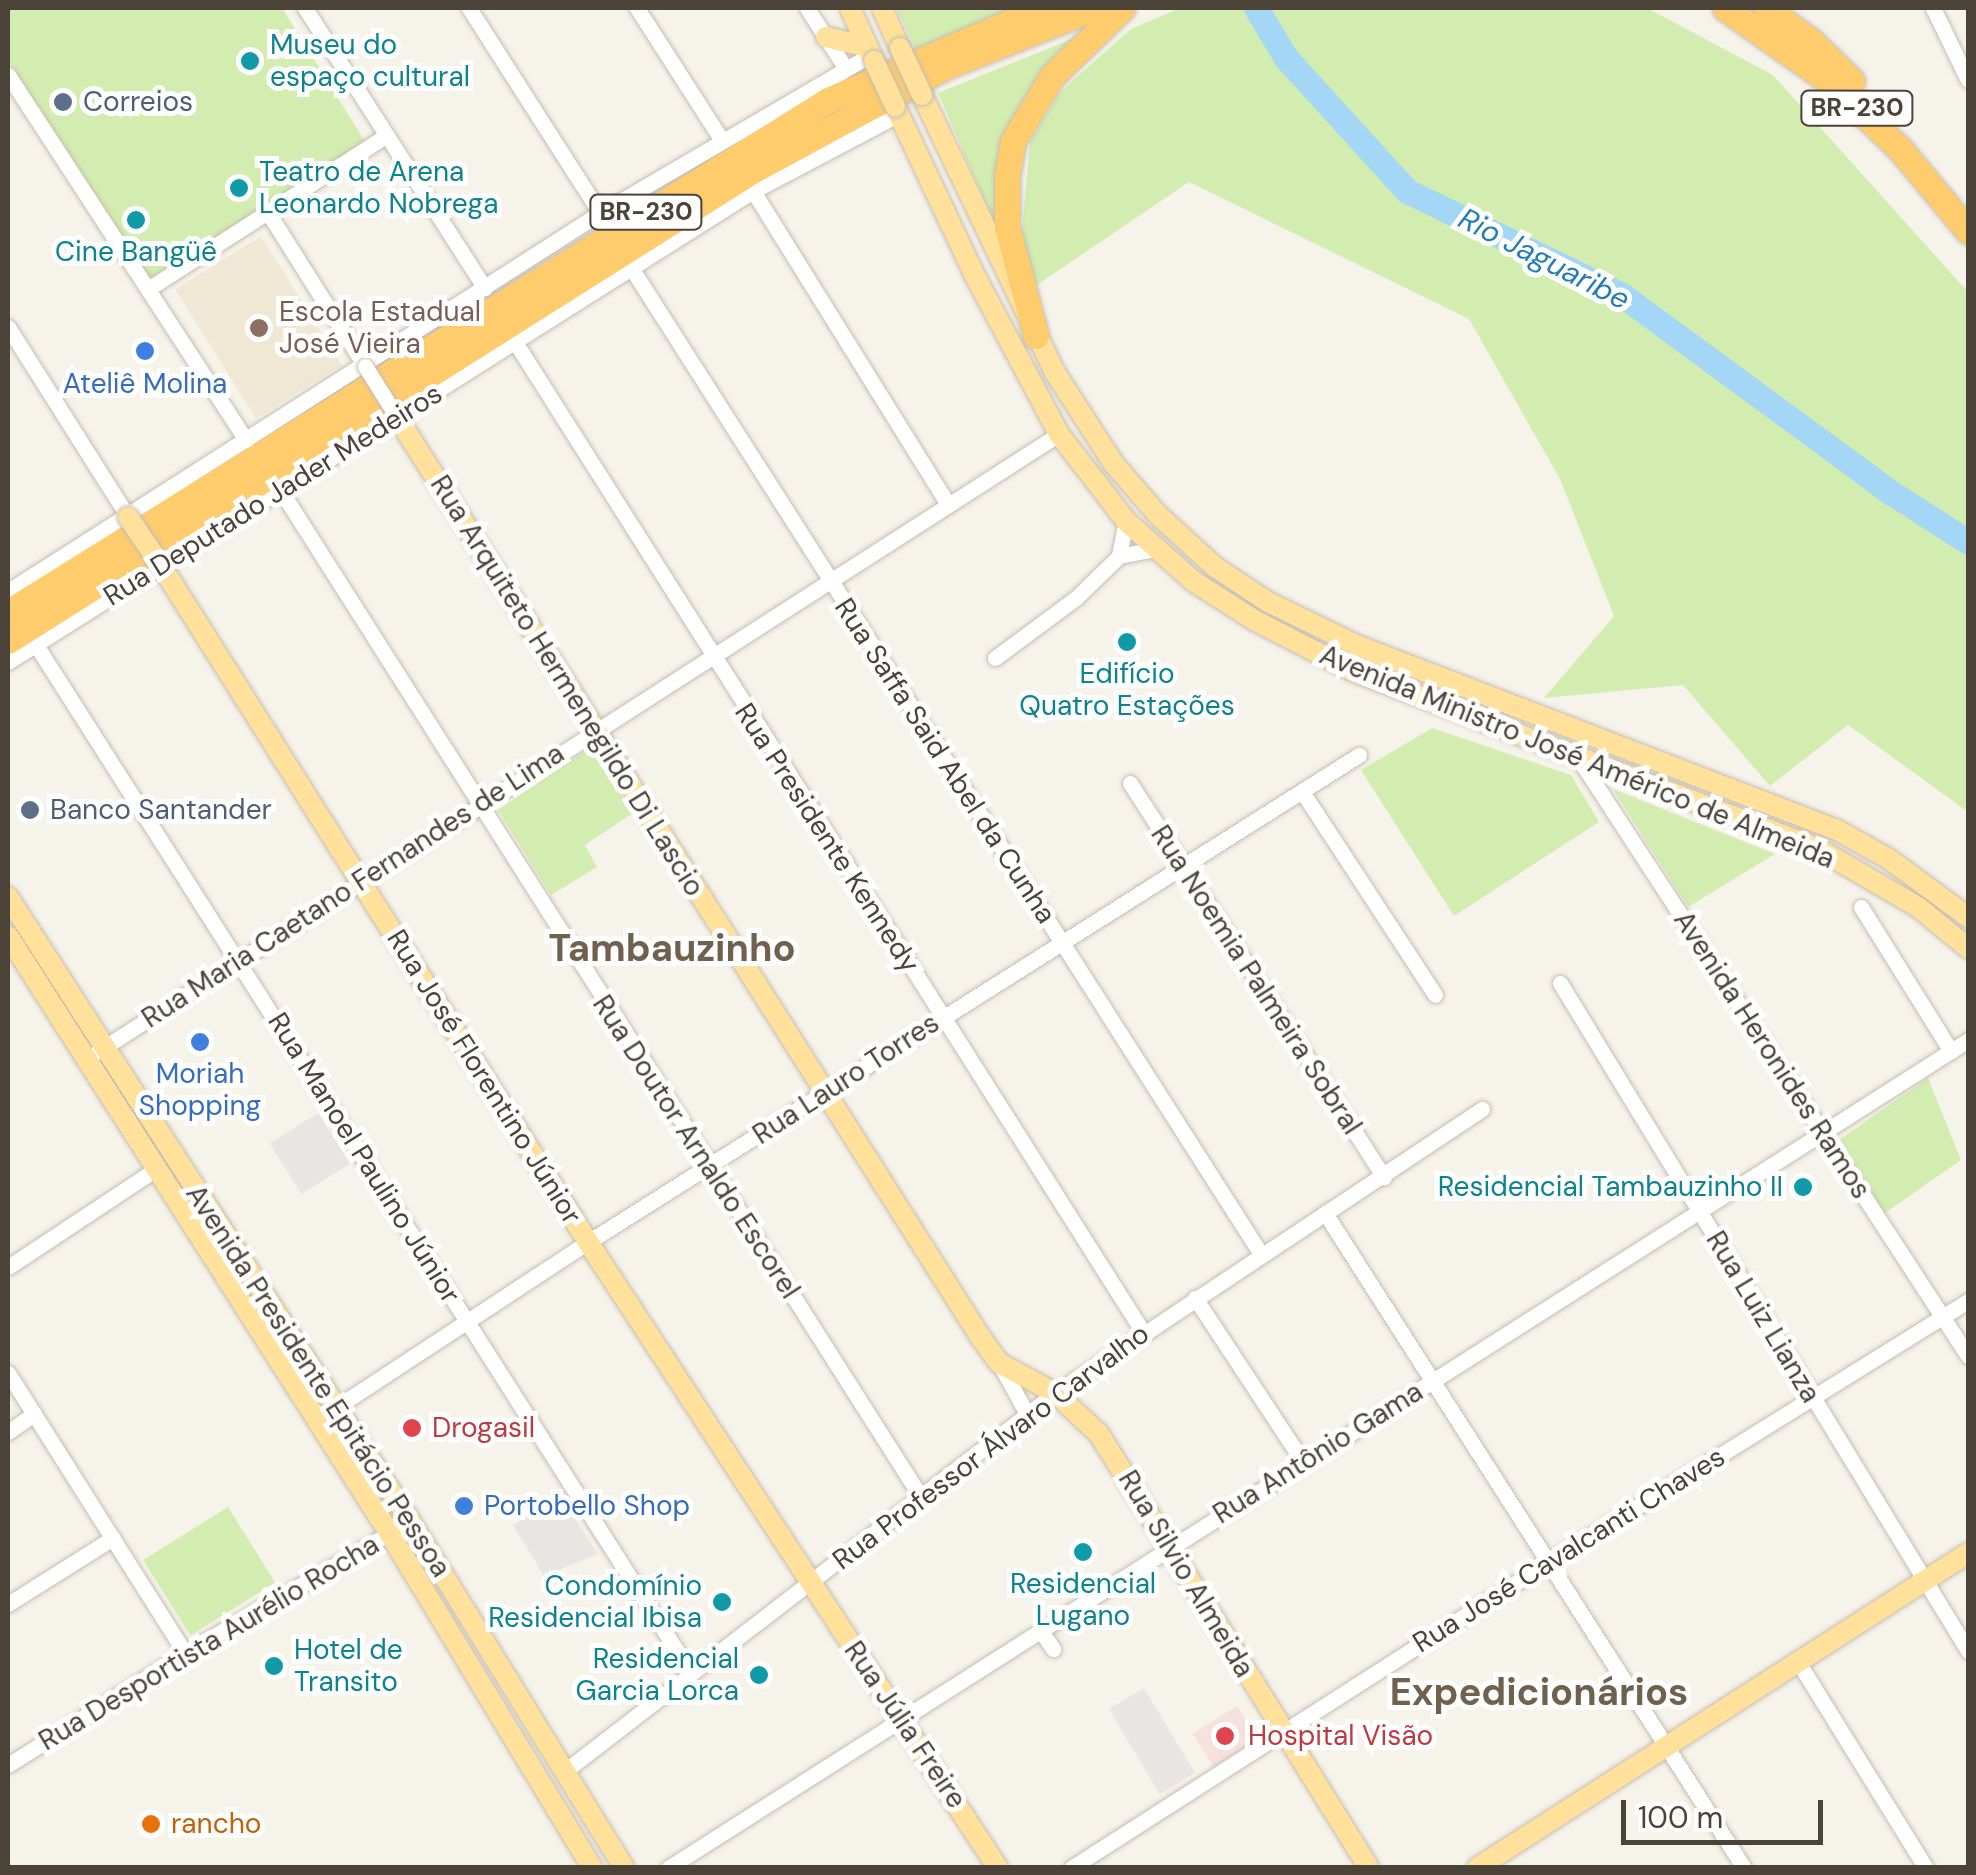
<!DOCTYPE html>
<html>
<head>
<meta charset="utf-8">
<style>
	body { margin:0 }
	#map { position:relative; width:1976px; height:1875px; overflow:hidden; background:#f6f3eb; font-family:"DM Sans",sans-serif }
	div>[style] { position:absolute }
	.education>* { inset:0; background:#f0e8d4; transform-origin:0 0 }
	.medical>* { inset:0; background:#f7e1de; transform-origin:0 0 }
	.green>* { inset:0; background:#d3edb1; transform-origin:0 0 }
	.parking>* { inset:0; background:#e8e5e2; transform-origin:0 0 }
	.river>* { height:25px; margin:-12.5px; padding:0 12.5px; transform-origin:12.5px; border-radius:12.5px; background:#a4d6f6 }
	.roads { filter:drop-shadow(0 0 2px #c6bdaf) drop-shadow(0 0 2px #c6bdaf) }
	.minor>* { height:15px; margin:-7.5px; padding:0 7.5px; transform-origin:7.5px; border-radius:7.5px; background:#fff }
	.major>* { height:20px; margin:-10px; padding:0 10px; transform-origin:10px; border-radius:10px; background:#ffe19b }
	.highway>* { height:25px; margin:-12.5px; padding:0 12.5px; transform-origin:12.5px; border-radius:12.5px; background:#ffcc6d }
	.bridges { filter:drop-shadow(0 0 2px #c6bdaf) drop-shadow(0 0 2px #c6bdaf) }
	.minor-bridge>* { height:15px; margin:-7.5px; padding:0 7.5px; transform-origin:7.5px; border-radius:7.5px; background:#fff }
	.major-bridge>* { height:20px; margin:-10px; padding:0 10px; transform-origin:10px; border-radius:10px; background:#ffe19b }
	.dots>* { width:28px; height:28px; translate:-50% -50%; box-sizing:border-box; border:5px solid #fff; border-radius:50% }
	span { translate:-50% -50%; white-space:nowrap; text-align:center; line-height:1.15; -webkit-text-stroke:10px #fff; paint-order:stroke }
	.shield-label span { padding:2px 8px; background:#fff; border:2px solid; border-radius:8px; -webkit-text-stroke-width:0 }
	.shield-label { font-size:25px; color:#4b4337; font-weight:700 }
	.culture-label { font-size:28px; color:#0d838f }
	.left { translate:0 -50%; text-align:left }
	.right { translate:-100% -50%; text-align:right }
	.service-label { font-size:28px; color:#4e5e75 }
	.education-label { font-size:28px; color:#785e54 }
	.shop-label { font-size:28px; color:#366cbe }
	.street-label { font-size:28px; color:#4b4337 }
	.health-label { font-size:28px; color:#be3a42 }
	.food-label { font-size:28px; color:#c56008 }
	.water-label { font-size:30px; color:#267cb8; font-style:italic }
	.district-label { font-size:38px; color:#6f614e; font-weight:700 }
	.frame { position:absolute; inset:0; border:10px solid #4b4337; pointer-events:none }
	.scale { position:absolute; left:1621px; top:1800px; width:202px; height:45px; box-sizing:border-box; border:5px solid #4b4337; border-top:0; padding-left:12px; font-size:30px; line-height:35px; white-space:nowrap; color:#4b4337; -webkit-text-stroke:8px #fff; paint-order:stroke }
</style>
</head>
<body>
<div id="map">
	<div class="education">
		<div style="left:261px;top:236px;width:152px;height:101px;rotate:58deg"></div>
	</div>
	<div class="medical">
		<div style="left:1237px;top:1706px;width:39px;height:52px;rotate:58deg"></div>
	</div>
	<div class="green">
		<div style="clip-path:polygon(8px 8px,282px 8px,366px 143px,146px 281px,8px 61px)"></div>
		<div style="clip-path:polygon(896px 8px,1023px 8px,919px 55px)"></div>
		<div style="clip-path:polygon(1180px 8px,1647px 8px,1773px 75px,1968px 292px,1968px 812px,1848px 725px,1770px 786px,1683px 685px,1544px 698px,1614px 616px,1560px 479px,1469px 319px,1189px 182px,1031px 289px,1021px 242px,1030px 142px,1061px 91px,1131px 29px)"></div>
		<div style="clip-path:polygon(1079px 36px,1010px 126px,1006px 250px,938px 93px)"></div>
		<div style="clip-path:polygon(1432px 728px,1571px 775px,1599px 822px,1454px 916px,1361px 770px)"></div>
		<div style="clip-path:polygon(590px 748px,633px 813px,585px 845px,597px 867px,551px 895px,498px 810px)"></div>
		<div style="clip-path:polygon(1613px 789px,1775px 854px,1688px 907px)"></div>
		<div style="clip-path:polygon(1928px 1078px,1961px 1160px,1885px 1213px,1839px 1140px)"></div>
		<div style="left:228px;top:1507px;width:89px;height:100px;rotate:58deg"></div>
	</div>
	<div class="parking">
		<div style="left:318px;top:1113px;width:60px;height:57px;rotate:58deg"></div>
		<div style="clip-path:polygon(560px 1495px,598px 1554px,544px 1576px,513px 1525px)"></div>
		<div style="left:1144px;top:1688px;width:99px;height:41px;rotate:59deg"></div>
	</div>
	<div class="river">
		<div style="left:1256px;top:8px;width:58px;rotate:59deg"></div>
		<div style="left:1286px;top:58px;width:180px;rotate:47.7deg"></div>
		<div style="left:1407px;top:191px;width:239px;rotate:25.8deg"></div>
		<div style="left:1622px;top:295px;width:335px;rotate:36.3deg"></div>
		<div style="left:1892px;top:493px;width:90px;rotate:32.8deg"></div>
	</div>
	<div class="roads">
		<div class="minor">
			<div style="left:305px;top:8px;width:333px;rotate:57.3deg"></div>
			<div style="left:469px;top:8px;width:243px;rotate:57.4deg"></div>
			<div style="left:637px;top:8px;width:156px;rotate:57.3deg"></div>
			<div style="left:807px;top:8px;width:72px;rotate:57.4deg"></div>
			<div style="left:1933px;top:8px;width:80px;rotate:64.1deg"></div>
			<div style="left:8px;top:75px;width:436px;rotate:56.9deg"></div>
			<div style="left:753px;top:191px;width:369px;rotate:58.1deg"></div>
			<div style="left:267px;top:211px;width:183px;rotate:57.7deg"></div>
			<div style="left:630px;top:266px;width:1172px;rotate:57.44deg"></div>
			<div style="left:148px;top:289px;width:282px;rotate:-32.8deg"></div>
			<div style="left:8px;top:327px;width:225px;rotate:57.7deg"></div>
			<div style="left:515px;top:342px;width:1172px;rotate:57.61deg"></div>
			<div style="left:281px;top:491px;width:1192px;rotate:57.54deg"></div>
			<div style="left:1119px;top:556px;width:37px;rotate:-11deg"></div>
			<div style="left:8px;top:591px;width:702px;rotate:-32.56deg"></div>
			<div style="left:600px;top:213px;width:315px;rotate:-30.3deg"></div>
			<div style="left:36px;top:645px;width:1219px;rotate:57.5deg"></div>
			<div style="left:995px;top:658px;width:102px;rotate:-36.6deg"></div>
			<div style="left:1077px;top:597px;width:59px;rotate:-44.3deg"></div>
			<div style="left:1119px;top:556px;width:36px;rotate:-79deg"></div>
			<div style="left:8px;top:662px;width:881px;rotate:-32.3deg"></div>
			<div style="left:753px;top:191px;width:165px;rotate:-27.8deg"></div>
			<div style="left:1577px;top:756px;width:716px;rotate:56.91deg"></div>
			<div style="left:1130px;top:783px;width:469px;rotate:57.2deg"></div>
			<div style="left:1303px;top:793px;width:241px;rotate:56.8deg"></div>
			<div style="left:1861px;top:907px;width:170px;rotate:58deg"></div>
			<div style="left:1560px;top:983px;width:783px;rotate:58.58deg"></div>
			<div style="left:97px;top:1052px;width:1143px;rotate:-32.72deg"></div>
			<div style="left:1325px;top:1213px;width:778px;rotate:57.39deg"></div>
			<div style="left:8px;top:1267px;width:178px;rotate:-33.5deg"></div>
			<div style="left:1195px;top:1298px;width:196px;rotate:56.6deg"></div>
			<div style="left:999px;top:1363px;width:58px;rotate:61.2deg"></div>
			<div style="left:8px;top:1373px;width:331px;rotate:57.7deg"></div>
			<div style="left:335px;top:1408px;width:303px;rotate:-33.3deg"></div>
			<div style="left:588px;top:1242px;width:912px;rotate:-32.28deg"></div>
			<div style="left:8px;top:1432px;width:32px;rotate:-35deg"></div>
			<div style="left:8px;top:1604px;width:124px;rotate:-32.2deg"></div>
			<div style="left:1041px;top:1631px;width:22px;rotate:56deg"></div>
			<div style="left:1800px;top:1665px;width:239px;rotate:58.2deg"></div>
			<div style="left:8px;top:1765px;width:209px;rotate:-32.3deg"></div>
			<div style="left:185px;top:1653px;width:261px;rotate:-30.4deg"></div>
			<div style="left:565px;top:1771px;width:619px;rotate:-37.65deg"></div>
			<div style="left:1055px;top:1393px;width:513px;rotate:-33.63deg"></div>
			<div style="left:668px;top:1868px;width:1541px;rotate:-32.49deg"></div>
			<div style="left:1071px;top:1868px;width:569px;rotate:-32.66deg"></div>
			<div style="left:1550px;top:1561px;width:492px;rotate:-31.9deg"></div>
		</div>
		<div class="major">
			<div style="left:850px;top:8px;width:58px;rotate:65.6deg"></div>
			<div style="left:882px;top:8px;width:44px;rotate:65.8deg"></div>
			<div style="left:826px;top:37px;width:43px;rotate:13.4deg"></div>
			<div style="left:922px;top:95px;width:306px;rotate:64.4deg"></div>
			<div style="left:1054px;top:371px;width:111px;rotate:57.2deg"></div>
			<div style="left:1114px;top:464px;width:67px;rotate:49.2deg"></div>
			<div style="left:1158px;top:515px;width:77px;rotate:42.4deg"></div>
			<div style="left:1215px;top:567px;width:64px;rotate:33.4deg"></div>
			<div style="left:1268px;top:602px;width:98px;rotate:26deg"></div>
			<div style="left:1356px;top:645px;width:515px;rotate:21.04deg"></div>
			<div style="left:1837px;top:830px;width:60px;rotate:29.1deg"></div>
			<div style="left:1889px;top:859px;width:98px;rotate:36.3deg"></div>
			<div style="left:895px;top:106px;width:188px;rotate:64.8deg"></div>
			<div style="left:975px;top:276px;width:179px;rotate:62deg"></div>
			<div style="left:1059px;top:434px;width:110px;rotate:52.4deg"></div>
			<div style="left:1126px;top:521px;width:90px;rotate:41.8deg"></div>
			<div style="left:1193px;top:581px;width:72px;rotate:32.6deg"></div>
			<div style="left:1254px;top:620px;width:111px;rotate:27.3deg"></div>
			<div style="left:1353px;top:671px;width:497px;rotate:20.9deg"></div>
			<div style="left:1817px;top:848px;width:117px;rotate:30.3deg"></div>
			<div style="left:1918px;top:907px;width:65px;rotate:39.4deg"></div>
			<div style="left:397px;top:417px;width:1091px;rotate:57.62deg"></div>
			<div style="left:981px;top:1338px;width:31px;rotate:54deg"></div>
			<div style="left:999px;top:1363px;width:64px;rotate:28.2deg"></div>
			<div style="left:1055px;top:1393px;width:60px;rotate:43deg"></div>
			<div style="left:1099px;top:1434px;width:511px;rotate:58.11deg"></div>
			<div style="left:162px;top:567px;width:798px;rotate:57.74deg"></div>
			<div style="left:588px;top:1242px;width:748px;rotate:56.78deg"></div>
			<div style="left:8px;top:897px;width:742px;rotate:57.21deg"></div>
			<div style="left:410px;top:1521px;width:408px;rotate:58.3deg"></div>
			<div style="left:8px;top:936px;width:710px;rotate:57.43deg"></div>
			<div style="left:390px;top:1534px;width:390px;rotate:58.8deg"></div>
			<div style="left:1477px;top:1868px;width:583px;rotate:-32.68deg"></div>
		</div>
		<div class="highway">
			<div style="left:1725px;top:8px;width:127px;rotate:35.1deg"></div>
			<div style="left:1829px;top:81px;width:98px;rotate:43.8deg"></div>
			<div style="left:1900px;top:149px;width:107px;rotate:50.3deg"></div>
			<div style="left:1766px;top:8px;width:57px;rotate:36.5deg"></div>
			<div style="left:1812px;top:42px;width:56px;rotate:44.3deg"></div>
			<div style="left:1036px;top:336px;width:113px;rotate:-104.9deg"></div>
			<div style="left:1007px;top:227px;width:52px;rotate:-90deg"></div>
			<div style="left:1007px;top:175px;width:35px;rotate:-80deg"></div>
			<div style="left:1013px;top:141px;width:76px;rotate:-59deg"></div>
			<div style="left:1052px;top:76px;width:98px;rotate:-44.2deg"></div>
			<div style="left:8px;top:612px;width:967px;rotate:-31.98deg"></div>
			<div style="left:828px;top:100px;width:234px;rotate:-23.2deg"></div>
			<div style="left:8px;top:641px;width:880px;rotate:-32.28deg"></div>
			<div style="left:752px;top:171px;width:218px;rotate:-28.4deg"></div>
			<div style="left:944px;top:67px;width:161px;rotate:-21.5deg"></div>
		</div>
	</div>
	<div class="bridges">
		<div class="minor-bridge">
			<div style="left:365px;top:366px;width:60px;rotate:57.9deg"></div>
		</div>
		<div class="major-bridge">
			<div style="left:900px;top:48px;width:52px;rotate:64.9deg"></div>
			<div style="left:874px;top:61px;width:50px;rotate:65deg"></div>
			<div style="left:128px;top:517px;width:60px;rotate:55.8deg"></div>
		</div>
	</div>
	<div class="dots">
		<div style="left:250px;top:61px;background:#0f9aa8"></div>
		<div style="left:63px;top:102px;background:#5c6f8a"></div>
		<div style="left:239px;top:188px;background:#0f9aa8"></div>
		<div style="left:136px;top:220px;background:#0f9aa8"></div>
		<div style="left:259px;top:328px;background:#8d6e63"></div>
		<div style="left:145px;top:351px;background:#3f7fe0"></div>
		<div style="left:1127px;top:642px;background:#0f9aa8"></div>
		<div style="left:30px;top:810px;background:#5c6f8a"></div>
		<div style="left:200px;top:1042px;background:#3f7fe0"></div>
		<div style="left:1803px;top:1187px;background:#0f9aa8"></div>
		<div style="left:412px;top:1428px;background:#e0444e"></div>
		<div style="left:464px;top:1506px;background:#3f7fe0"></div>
		<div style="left:1083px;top:1552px;background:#0f9aa8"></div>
		<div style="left:722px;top:1602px;background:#0f9aa8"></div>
		<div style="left:274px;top:1666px;background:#0f9aa8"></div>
		<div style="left:759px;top:1675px;background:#0f9aa8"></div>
		<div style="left:1225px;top:1736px;background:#e0444e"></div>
		<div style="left:151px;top:1824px;background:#e8710a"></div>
	</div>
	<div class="shield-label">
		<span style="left:1857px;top:108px">BR-230</span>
		<span style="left:646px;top:212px">BR-230</span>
	</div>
	<div class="culture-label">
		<span class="left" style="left:270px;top:61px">Museu do<br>espaço cultural</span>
		<span class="left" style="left:259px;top:188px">Teatro de Arena<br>Leonardo Nobrega</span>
		<span style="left:136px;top:252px">Cine Bangüê</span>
		<span style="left:1127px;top:690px">Edifício<br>Quatro Estações</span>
		<span class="right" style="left:1783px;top:1187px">Residencial Tambauzinho II</span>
		<span style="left:1083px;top:1600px">Residencial<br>Lugano</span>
		<span class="right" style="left:702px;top:1602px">Condomínio<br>Residencial Ibisa</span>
		<span class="left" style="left:294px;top:1666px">Hotel de<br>Transito</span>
		<span class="right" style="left:739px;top:1675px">Residencial<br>Garcia Lorca</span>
	</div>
	<div class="service-label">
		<span class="left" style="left:83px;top:102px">Correios</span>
		<span class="left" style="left:50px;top:810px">Banco Santander</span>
	</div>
	<div class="education-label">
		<span class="left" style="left:279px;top:328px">Escola Estadual<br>José Vieira</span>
	</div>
	<div class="shop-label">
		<span style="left:145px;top:384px">Ateliê Molina</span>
		<span style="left:200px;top:1090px">Moriah<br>Shopping</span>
		<span class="left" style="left:484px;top:1506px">Portobello Shop</span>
	</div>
	<div class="street-label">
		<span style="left:273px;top:495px;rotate:-32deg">Rua Deputado Jader Medeiros</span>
		<span style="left:567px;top:686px;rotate:58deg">Rua Arquiteto Hermenegildo Di Lascio</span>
		<span style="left:1577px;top:757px;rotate:22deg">Avenida Ministro José Américo de Almeida</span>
		<span style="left:945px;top:761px;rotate:57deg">Rua Saffa Said Abel da Cunha</span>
		<span style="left:827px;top:838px;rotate:57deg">Rua Presidente Kennedy</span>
		<span style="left:353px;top:886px;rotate:-33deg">Rua Maria Caetano Fernandes de Lima</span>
		<span style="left:1256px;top:980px;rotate:57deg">Rua Noemia Palmeira Sobral</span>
		<span style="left:1772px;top:1055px;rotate:57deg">Avenida Heronides Ramos</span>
		<span style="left:484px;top:1077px;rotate:58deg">Rua José Florentino Júnior</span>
		<span style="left:846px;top:1079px;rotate:-33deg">Rua Lauro Torres</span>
		<span style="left:696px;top:1147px;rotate:57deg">Rua Doutor Arnaldo Escorel</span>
		<span style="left:364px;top:1158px;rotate:58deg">Rua Manoel Paulino Júnior</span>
		<span style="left:1763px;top:1317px;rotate:59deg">Rua Luiz Lianza</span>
		<span style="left:318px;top:1381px;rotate:57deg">Avenida Presidente Epitácio Pessoa</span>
		<span style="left:991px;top:1447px;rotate:-37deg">Rua Professor Álvaro Carvalho</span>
		<span style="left:1318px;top:1453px;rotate:-32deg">Rua Antônio Gama</span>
		<span style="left:1569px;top:1550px;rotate:-32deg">Rua José Cavalcanti Chaves</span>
		<span style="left:1186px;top:1574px;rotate:59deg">Rua Silvio Almeida</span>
		<span style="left:209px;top:1643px;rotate:-31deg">Rua Desportista Aurélio Rocha</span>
		<span style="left:905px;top:1725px;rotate:56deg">Rua Júlia Freire</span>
	</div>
	<div class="health-label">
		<span class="left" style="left:432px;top:1428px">Drogasil</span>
		<span class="left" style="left:1248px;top:1736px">Hospital Visão</span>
	</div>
	<div class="food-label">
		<span class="left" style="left:171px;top:1824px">rancho</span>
	</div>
	<div class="water-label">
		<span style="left:1544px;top:259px;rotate:27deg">Rio Jaguaribe</span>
	</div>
	<div class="district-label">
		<span style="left:672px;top:949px">Tambauzinho</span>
		<span style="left:1539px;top:1693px">Expedicionários</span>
	</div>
	<div class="frame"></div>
	<div class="scale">100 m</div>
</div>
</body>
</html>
